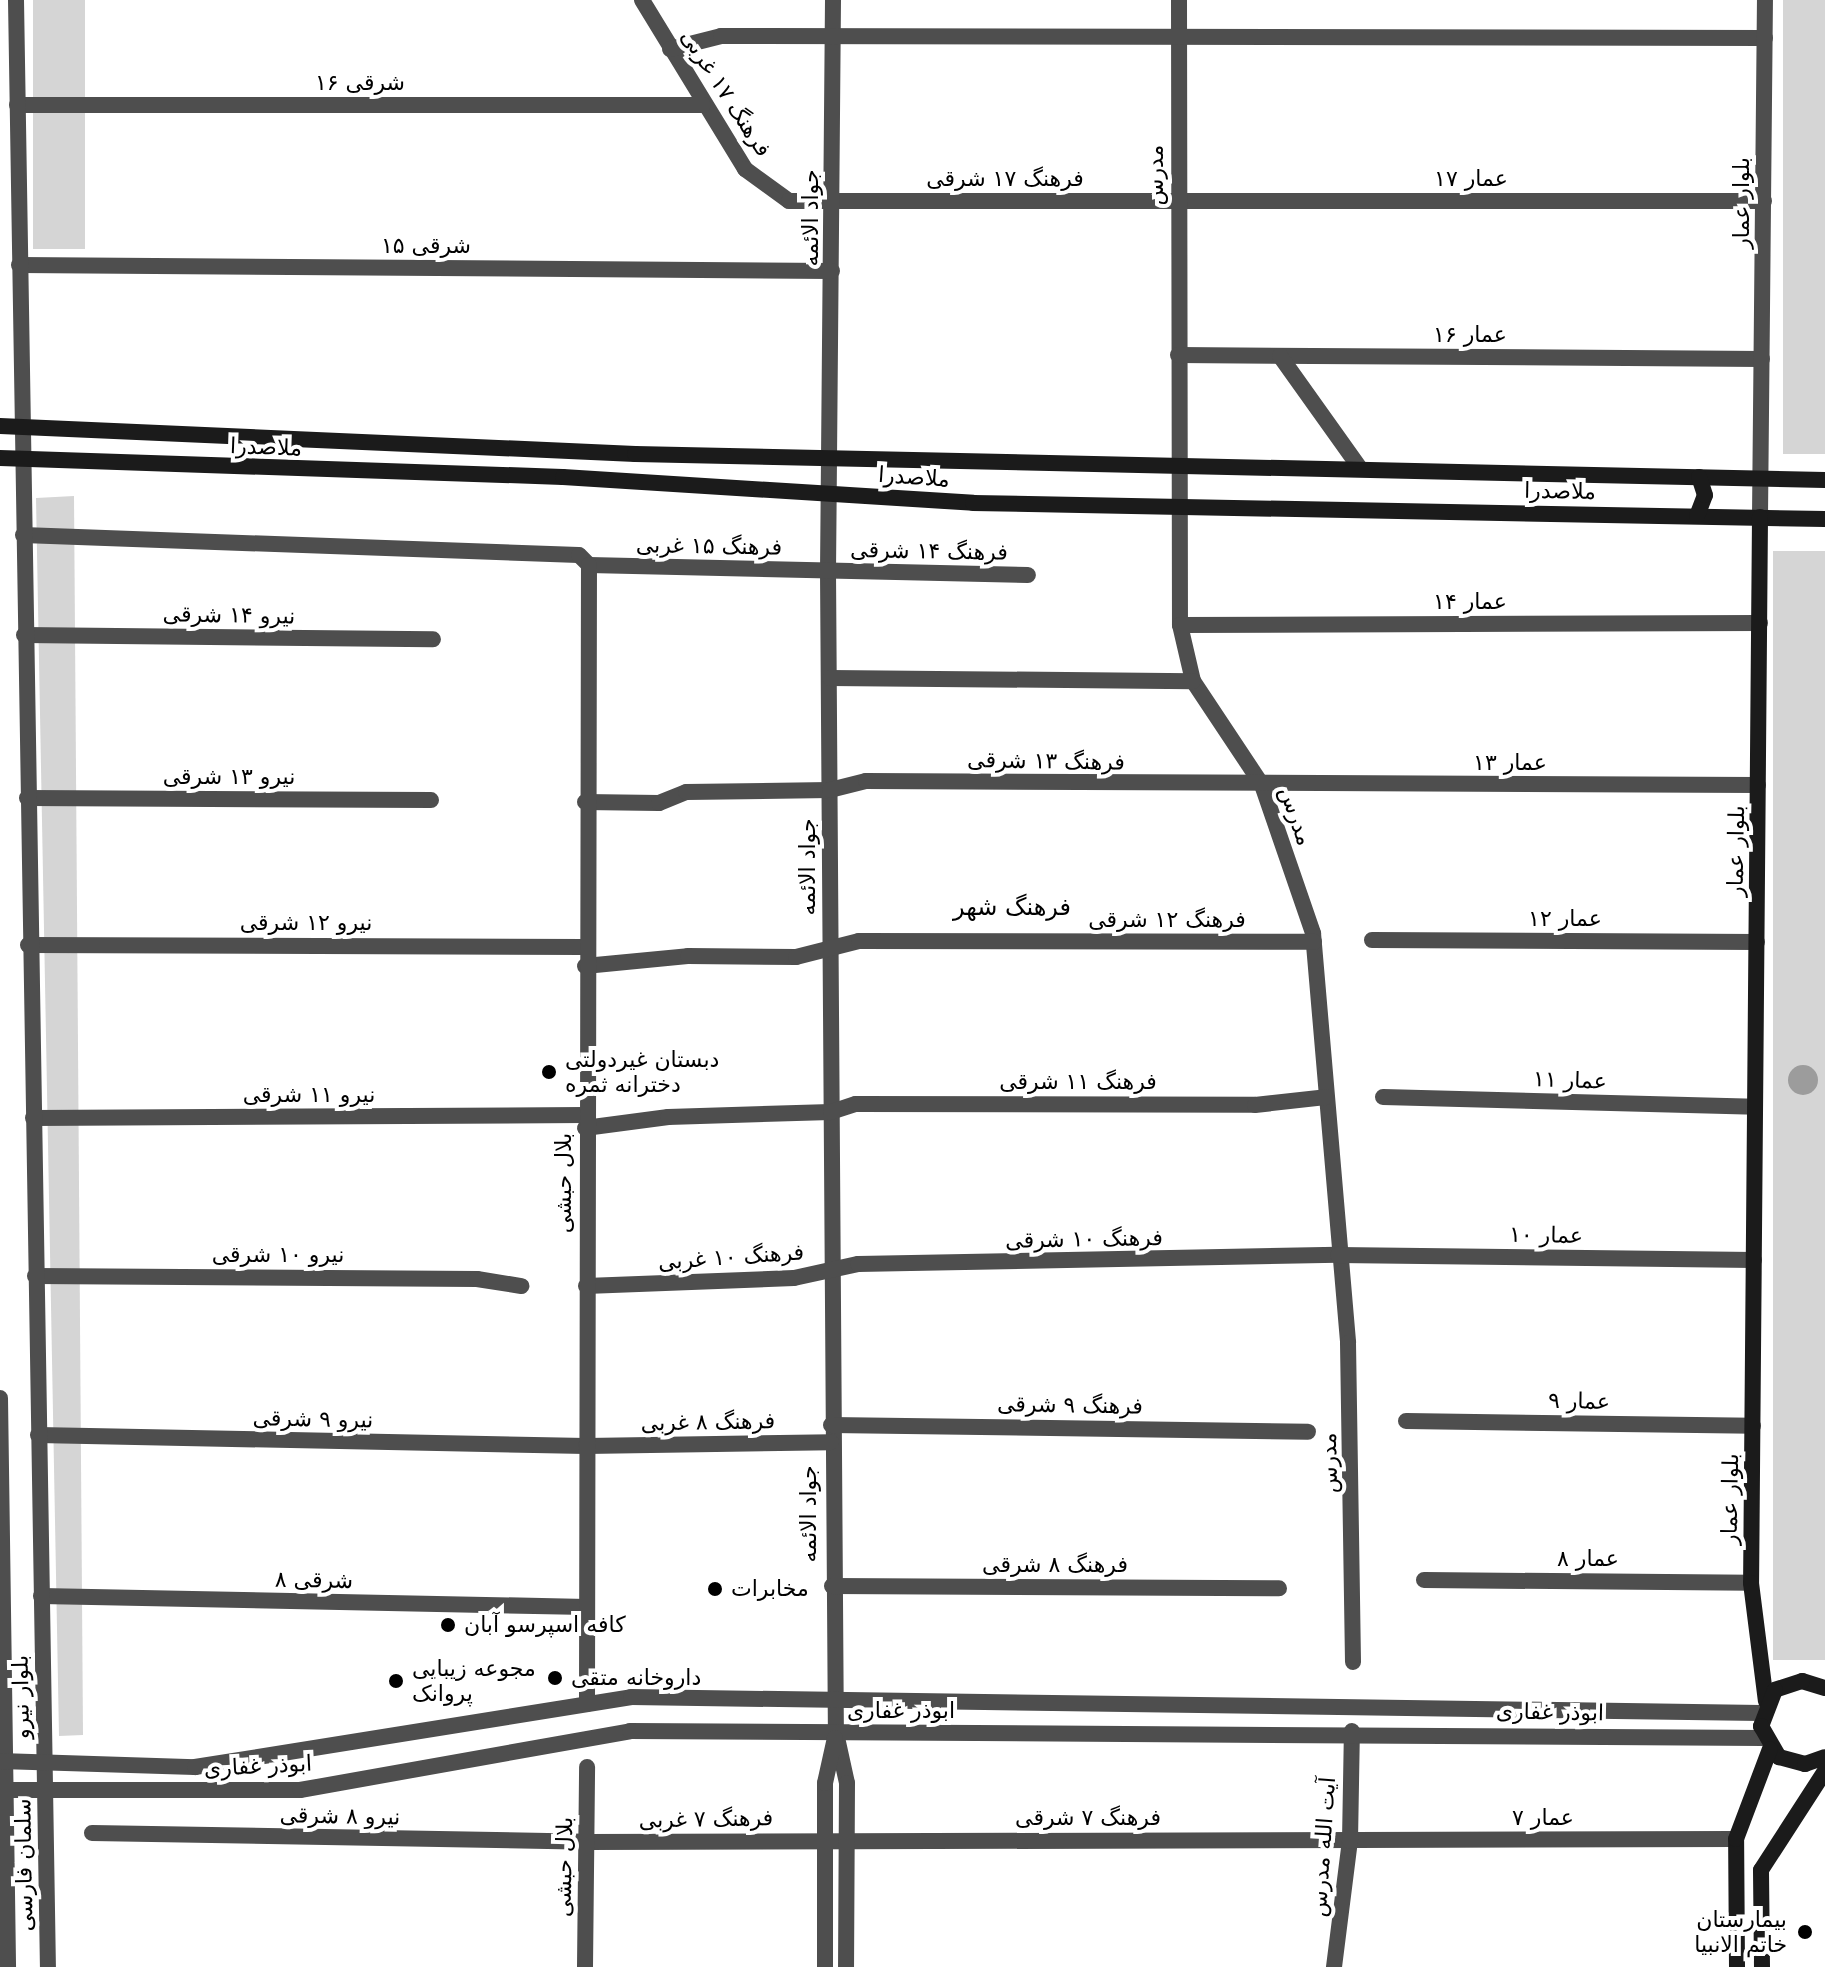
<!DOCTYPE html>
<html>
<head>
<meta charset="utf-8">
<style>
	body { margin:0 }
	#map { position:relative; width:1825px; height:1967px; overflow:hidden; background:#fff; font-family:"DejaVu Sans","Noto Naskh Arabic",sans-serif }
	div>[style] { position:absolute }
	.green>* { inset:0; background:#d5d5d5; transform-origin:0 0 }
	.water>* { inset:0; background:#9c9c9c }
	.round { border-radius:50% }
	.minor>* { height:16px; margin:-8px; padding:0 8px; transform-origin:8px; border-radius:8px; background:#4e4e4e }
	.tertiary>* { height:16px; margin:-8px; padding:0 8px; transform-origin:8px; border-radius:8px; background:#4e4e4e }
	.secondary>* { height:16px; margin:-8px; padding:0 8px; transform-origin:8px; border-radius:8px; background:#1b1b1b }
	.dots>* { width:22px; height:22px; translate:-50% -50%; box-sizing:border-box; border:4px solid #fff; border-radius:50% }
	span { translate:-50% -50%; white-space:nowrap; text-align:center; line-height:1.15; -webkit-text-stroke:8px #fff; paint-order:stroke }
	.street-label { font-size:22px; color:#000 }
	.poi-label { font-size:22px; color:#000 }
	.left { translate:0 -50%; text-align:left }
	.right { translate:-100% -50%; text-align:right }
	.neighbourhood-label { font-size:24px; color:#000 }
</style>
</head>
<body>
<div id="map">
	<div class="green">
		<div style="left:33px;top:0;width:52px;height:249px"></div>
		<div style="left:1783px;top:0;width:42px;height:454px"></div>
		<div style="clip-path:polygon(74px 496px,83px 1735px,59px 1736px,36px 498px)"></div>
		<div style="left:1825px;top:551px;width:1109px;height:52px;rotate:90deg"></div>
	</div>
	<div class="water">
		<div class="round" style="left:1788px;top:1065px;width:30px;height:30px"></div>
	</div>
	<div class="minor">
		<div style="left:642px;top:0;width:198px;rotate:58.6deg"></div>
		<div style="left:745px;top:169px;width:54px;rotate:36deg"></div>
		<div style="left:789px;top:201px;width:975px"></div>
		<div style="left:833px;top:0;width:571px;rotate:90.5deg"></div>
		<div style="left:828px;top:571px;width:1162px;rotate:89.61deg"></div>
		<div style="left:1179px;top:0;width:625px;rotate:89.91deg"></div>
		<div style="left:1180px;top:625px;width:57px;rotate:76.9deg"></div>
		<div style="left:1193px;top:681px;width:125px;rotate:56.4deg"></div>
		<div style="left:1262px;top:785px;width:157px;rotate:71deg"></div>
		<div style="left:1313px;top:933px;width:411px;rotate:85.1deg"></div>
		<div style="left:1348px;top:1343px;width:319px;rotate:89.1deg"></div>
		<div style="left:670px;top:49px;width:53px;rotate:-14.3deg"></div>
		<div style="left:721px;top:36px;width:1044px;rotate:0.11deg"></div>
		<div style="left:17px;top:105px;width:686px"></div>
		<div style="left:19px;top:265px;width:813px;rotate:0.42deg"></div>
		<div style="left:1178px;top:355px;width:584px;rotate:0.39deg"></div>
		<div style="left:1280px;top:356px;width:138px;rotate:54.5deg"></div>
		<div style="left:23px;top:535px;width:556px;rotate:2.06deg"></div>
		<div style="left:579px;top:555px;width:14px;rotate:45deg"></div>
		<div style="left:589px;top:565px;width:439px;rotate:1.3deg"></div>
		<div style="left:1180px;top:625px;width:580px;rotate:-0.2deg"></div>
		<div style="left:24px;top:635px;width:409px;rotate:0.6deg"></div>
		<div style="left:830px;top:678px;width:363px;rotate:0.5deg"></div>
		<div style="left:27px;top:798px;width:404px;rotate:0.3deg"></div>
		<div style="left:585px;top:802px;width:74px;rotate:0.8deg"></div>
		<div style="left:659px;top:803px;width:29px;rotate:-22deg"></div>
		<div style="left:686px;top:792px;width:144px;rotate:-0.8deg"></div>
		<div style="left:830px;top:790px;width:37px;rotate:-14deg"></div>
		<div style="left:866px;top:781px;width:892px;rotate:0.26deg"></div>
		<div style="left:1372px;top:940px;width:385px;rotate:0.3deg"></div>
		<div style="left:28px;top:945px;width:555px;rotate:0.21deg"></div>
		<div style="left:585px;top:966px;width:103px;rotate:-5.5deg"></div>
		<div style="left:688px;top:956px;width:108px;rotate:0.5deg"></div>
		<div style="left:796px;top:957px;width:65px;rotate:-14.3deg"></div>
		<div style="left:859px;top:941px;width:455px;rotate:0.1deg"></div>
		<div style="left:1383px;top:1097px;width:372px;rotate:1.5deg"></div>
		<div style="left:33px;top:1118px;width:552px;rotate:-0.31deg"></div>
		<div style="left:585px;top:1128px;width:84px;rotate:-7.5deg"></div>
		<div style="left:668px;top:1117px;width:163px;rotate:-1.8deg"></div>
		<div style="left:831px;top:1112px;width:26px;rotate:-18deg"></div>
		<div style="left:856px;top:1104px;width:399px;rotate:0.1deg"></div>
		<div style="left:1255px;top:1105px;width:71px;rotate:-6.4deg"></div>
		<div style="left:35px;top:1276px;width:442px;rotate:0.4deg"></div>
		<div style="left:477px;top:1279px;width:45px;rotate:9deg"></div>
		<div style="left:586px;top:1286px;width:208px;rotate:-2.2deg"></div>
		<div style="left:794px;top:1278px;width:66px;rotate:-12.3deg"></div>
		<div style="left:858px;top:1264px;width:480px;rotate:-1.1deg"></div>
		<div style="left:1338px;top:1255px;width:416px;rotate:0.7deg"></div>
		<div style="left:1406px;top:1421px;width:347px;rotate:0.8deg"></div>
		<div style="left:831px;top:1425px;width:477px;rotate:0.8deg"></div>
		<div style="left:38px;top:1435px;width:548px;rotate:1.15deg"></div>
		<div style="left:586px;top:1446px;width:245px;rotate:-0.9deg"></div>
		<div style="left:1424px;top:1580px;width:327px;rotate:0.5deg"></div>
		<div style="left:832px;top:1586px;width:447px;rotate:0.3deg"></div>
		<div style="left:41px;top:1596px;width:546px;rotate:1.15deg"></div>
		<div style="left:587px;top:1704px;width:1139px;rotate:-89.9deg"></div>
		<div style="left:92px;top:1833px;width:495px;rotate:1deg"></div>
		<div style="left:587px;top:1842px;width:1149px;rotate:-0.15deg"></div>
		<div style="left:585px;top:1967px;width:200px;rotate:-89.4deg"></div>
		<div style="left:1334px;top:1967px;width:127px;rotate:-82.8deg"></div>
		<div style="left:1350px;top:1841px;width:110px;rotate:-89deg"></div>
	</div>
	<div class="tertiary">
		<div style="left:16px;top:0;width:1967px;rotate:89.07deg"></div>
		<div style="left:1760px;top:517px;width:517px;rotate:-89.45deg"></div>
		<div style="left:0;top:1398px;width:569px;rotate:89.19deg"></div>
		<div style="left:836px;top:1733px;width:51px;rotate:77.6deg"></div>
		<div style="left:847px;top:1783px;width:184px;rotate:90.3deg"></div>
		<div style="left:0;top:1761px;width:195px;rotate:1.8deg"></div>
		<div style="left:195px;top:1767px;width:442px;rotate:-9.1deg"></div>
		<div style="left:631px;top:1697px;width:1130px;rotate:0.81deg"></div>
		<div style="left:0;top:1790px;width:300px"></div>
		<div style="left:300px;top:1790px;width:335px;rotate:-10.1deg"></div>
		<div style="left:630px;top:1731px;width:1133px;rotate:0.35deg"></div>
		<div style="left:825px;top:1967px;width:184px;rotate:-90deg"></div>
		<div style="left:825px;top:1783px;width:46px;rotate:-77.5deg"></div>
	</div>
	<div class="secondary">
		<div style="left:0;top:426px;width:636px;rotate:2.52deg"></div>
		<div style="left:635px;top:454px;width:1190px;rotate:1.25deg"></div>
		<div style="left:0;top:458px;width:563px;rotate:1.93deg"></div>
		<div style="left:563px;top:477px;width:411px;rotate:3.6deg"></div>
		<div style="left:973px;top:503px;width:852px;rotate:1.08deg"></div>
		<div style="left:1697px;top:516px;width:22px;rotate:-69deg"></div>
		<div style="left:1705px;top:495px;width:19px;rotate:-108deg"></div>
		<div style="left:1760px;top:517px;width:1066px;rotate:90.48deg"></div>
		<div style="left:1751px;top:1583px;width:119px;rotate:82.8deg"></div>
		<div style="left:1825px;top:1688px;width:24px;rotate:-163deg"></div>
		<div style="left:1802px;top:1681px;width:28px;rotate:162deg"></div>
		<div style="left:1775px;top:1690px;width:39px;rotate:111deg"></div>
		<div style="left:1761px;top:1726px;width:36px;rotate:60deg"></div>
		<div style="left:1779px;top:1757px;width:27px;rotate:15deg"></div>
		<div style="left:1805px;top:1764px;width:21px;rotate:-19deg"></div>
		<div style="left:1737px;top:1967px;width:128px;rotate:-90.4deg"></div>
		<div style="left:1736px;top:1839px;width:96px;rotate:-69.3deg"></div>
		<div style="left:1762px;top:1967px;width:97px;rotate:-90.6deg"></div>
		<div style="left:1761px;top:1870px;width:118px;rotate:-57.1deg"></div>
	</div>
	<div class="dots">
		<div style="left:549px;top:1072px;background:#000"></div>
		<div style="left:715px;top:1589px;background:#000"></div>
		<div style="left:448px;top:1625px;background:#000"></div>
		<div style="left:555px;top:1678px;background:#000"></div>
		<div style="left:396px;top:1681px;background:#000"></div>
		<div style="left:1805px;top:1932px;background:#000"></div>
	</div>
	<div class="street-label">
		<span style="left:360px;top:83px">۱۶ شرقی</span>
		<span style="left:726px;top:93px;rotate:57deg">فرهنگ ۱۷ غربی</span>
		<span style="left:1156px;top:175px;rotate:-90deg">مدرس</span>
		<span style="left:1005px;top:179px">فرهنگ ۱۷ شرقی</span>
		<span style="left:1471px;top:179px">عمار ۱۷</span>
		<span style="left:1742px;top:203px;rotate:-90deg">بلوار عمار</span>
		<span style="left:811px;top:218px;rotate:-90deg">جواد الائمه</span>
		<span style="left:426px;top:246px">۱۵ شرقی</span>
		<span style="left:1470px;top:335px">عمار ۱۶</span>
		<span style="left:266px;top:447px;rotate:2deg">ملاصدرا</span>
		<span style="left:914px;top:477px;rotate:4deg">ملاصدرا</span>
		<span style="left:1560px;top:491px;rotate:1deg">ملاصدرا</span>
		<span style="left:709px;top:546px;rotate:1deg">فرهنگ ۱۵ غربی</span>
		<span style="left:929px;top:551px;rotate:1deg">فرهنگ ۱۴ شرقی</span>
		<span style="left:1470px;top:602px">عمار ۱۴</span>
		<span style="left:229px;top:615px;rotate:1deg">نیرو ۱۴ شرقی</span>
		<span style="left:1046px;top:761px;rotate:1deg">فرهنگ ۱۳ شرقی</span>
		<span style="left:1510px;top:763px">عمار ۱۳</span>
		<span style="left:229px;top:777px">نیرو ۱۳ شرقی</span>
		<span style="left:1296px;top:816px;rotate:71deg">مدرس</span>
		<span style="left:1736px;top:851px;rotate:-89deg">بلوار عمار</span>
		<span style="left:808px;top:867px;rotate:-90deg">جواد الائمه</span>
		<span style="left:1565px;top:919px">عمار ۱۲</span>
		<span style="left:1167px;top:920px">فرهنگ ۱۲ شرقی</span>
		<span style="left:306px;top:923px">نیرو ۱۲ شرقی</span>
		<span style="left:1570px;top:1080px;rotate:2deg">عمار ۱۱</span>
		<span style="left:1078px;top:1082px">فرهنگ ۱۱ شرقی</span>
		<span style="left:309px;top:1095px">نیرو ۱۱ شرقی</span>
		<span style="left:564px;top:1183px;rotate:-90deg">بلال حبشی</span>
		<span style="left:1546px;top:1235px;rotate:1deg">عمار ۱۰</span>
		<span style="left:1084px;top:1239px;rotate:-1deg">فرهنگ ۱۰ شرقی</span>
		<span style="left:278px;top:1255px">نیرو ۱۰ شرقی</span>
		<span style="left:731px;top:1257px;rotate:-4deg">فرهنگ ۱۰ غربی</span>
		<span style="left:1579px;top:1401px;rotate:1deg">عمار ۹</span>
		<span style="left:1070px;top:1405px;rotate:1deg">فرهنگ ۹ شرقی</span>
		<span style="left:313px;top:1419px;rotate:1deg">نیرو ۹ شرقی</span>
		<span style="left:708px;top:1422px;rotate:-1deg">فرهنگ ۸ غربی</span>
		<span style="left:1329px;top:1463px;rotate:-91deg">مدرس</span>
		<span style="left:1730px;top:1499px;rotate:-89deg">بلوار عمار</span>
		<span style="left:809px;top:1514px;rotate:-90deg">جواد الائمه</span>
		<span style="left:1588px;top:1559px">عمار ۸</span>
		<span style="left:1055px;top:1565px">فرهنگ ۸ شرقی</span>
		<span style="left:314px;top:1580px;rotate:1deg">۸ شرقی</span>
		<span style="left:21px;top:1697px;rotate:-91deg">بلوار نیرو</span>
		<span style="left:901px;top:1711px">ابوذر غفاری</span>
		<span style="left:1550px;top:1712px;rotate:1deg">ابوذر غفاری</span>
		<span style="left:258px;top:1766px;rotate:-3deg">ابوذر غفاری</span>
		<span style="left:340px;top:1816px;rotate:1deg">نیرو ۸ شرقی</span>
		<span style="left:1088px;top:1818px">فرهنگ ۷ شرقی</span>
		<span style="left:1543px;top:1818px">عمار ۷</span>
		<span style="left:706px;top:1819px;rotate:-1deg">فرهنگ ۷ غربی</span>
		<span style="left:1323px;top:1847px;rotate:-86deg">آیت الله مدرس</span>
		<span style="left:24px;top:1865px;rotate:-91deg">سلمان فارسی</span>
		<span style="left:564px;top:1867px;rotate:-89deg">بلال حبشی</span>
	</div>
	<div class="poi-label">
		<span class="left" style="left:565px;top:1072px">دبستان غیردولتی<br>دخترانه ثمره</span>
		<span class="left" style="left:731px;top:1589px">مخابرات</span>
		<span class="left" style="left:464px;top:1625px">کافه اسپرسو آبان</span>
		<span class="left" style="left:412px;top:1681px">مجوعه زیبایی<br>پروانک</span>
		<span class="left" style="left:571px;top:1678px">داروخانه متقی</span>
		<span class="right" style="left:1787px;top:1932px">بیمارستان<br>خاتم الانبیا</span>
	</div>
	<div class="neighbourhood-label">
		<span style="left:1012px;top:908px">فرهنگ شهر</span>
	</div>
</div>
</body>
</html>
